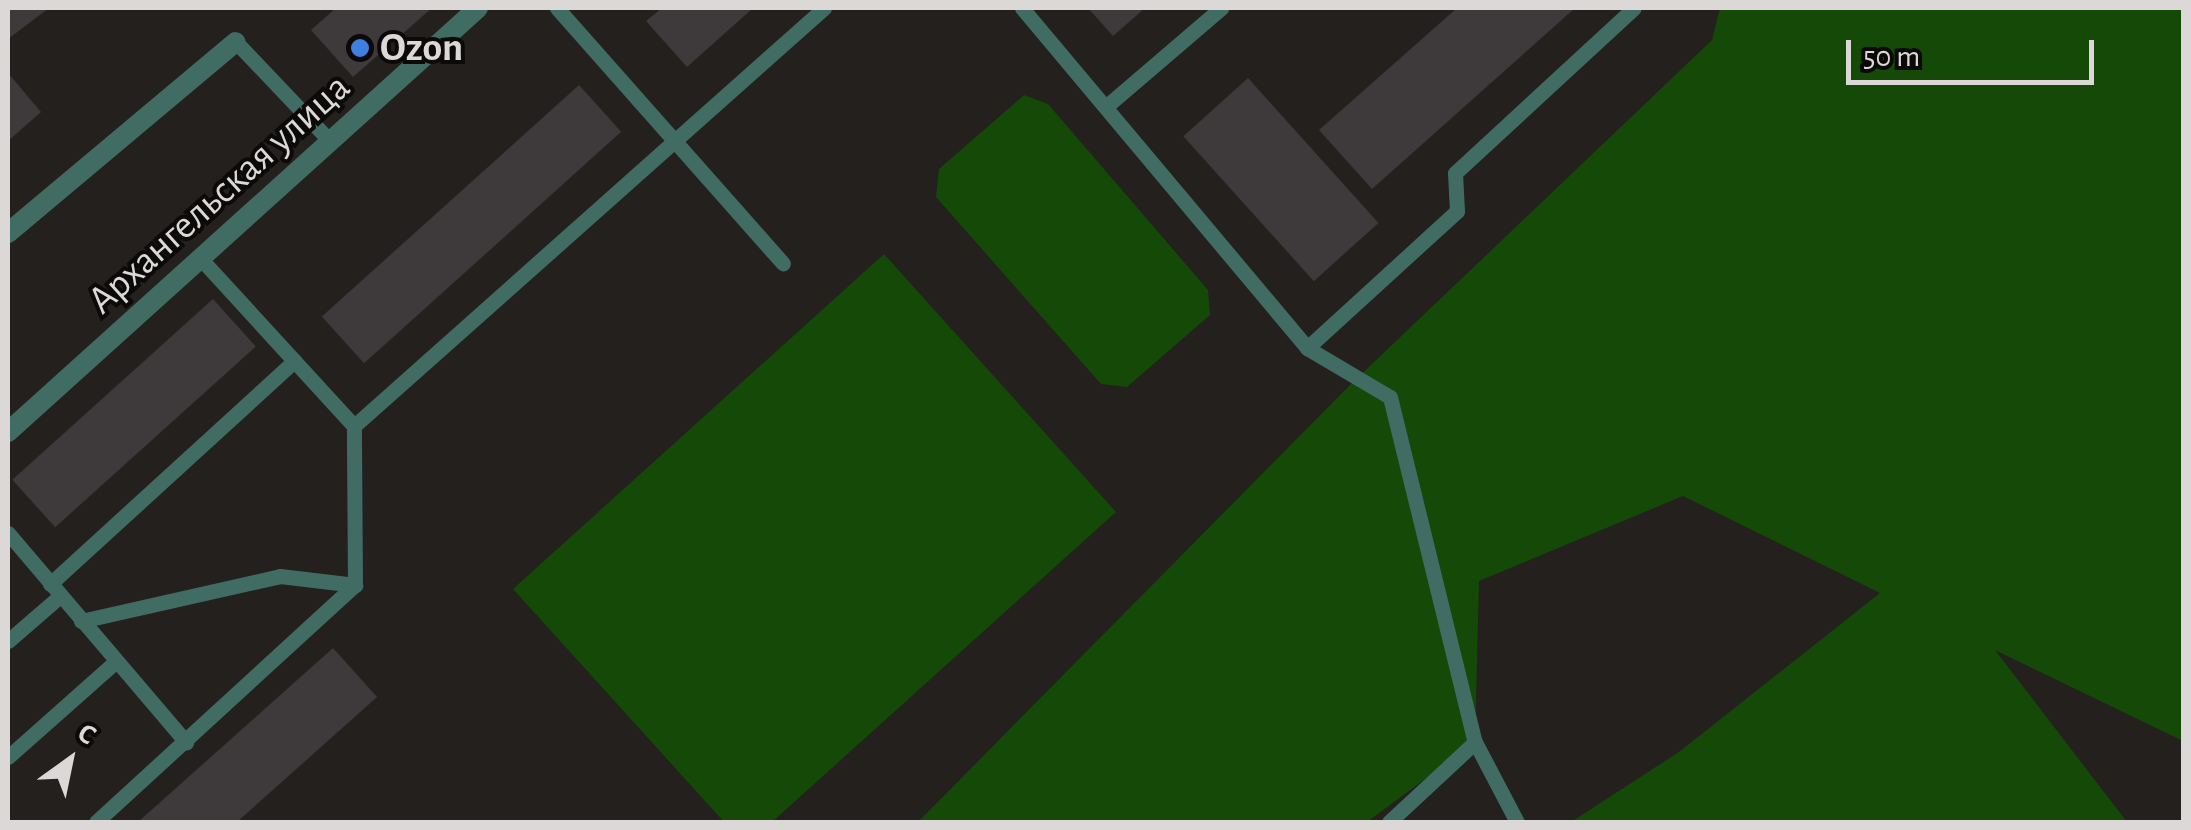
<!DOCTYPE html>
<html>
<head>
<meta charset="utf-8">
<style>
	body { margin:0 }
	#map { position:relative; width:2191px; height:830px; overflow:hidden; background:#23201e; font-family:"Alegreya Sans",sans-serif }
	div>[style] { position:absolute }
	.green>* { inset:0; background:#154908 }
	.building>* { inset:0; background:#3e3a3c; transform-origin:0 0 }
	.service>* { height:15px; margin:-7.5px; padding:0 7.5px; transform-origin:7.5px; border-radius:7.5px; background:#416c64 }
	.minor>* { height:20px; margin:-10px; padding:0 10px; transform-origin:10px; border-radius:10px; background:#416c64 }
	.dots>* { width:28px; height:28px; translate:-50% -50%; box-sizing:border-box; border:5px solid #0b0a09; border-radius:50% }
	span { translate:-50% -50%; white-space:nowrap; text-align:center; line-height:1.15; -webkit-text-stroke:8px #0b0a09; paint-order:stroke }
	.poi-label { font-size:40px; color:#dbd8d7; font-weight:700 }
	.left { translate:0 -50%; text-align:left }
	.street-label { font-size:40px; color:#dbd8d7 }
	.frame { position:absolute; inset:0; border:10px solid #dbd8d7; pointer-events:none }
	.north { position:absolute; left:20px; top:710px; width:100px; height:100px; -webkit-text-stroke:8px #0b0a09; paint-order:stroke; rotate:33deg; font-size:28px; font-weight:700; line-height:40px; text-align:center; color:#dbd8d7 }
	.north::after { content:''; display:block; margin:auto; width:35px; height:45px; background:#dbd8d7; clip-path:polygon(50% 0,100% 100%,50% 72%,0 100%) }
	.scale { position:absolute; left:1846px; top:40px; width:248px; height:45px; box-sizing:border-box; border:5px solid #dbd8d7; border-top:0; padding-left:12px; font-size:30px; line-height:35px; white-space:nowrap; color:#dbd8d7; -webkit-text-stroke:8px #0b0a09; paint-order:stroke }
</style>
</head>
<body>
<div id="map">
	<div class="green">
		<div style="clip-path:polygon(1720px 8px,2183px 8px,2183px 741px,1995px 650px,2127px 822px,1571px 822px,1679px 752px,1880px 593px,1683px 496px,1479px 581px,1475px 742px,1367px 822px,918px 822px,1351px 384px,1712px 40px)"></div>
		<div style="clip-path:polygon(1024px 95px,1048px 104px,1208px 290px,1210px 315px,1127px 387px,1101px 384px,936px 197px,939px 169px)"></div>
		<div style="clip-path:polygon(884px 254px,1116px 512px,772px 822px,724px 822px,513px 589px)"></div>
	</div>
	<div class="building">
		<div style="clip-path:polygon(8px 8px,49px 8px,8px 39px)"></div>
		<div style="clip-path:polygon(336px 8px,432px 8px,353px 77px,311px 30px)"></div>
		<div style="clip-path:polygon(662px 8px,753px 8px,687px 67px,646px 21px)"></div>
		<div style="clip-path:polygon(1088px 8px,1145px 8px,1113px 36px)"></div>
		<div style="clip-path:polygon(1457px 8px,1575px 8px,1372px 189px,1319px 130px)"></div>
		<div style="clip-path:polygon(8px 73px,41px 112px,8px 141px)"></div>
		<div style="left:1248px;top:78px;width:195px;height:87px;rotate:48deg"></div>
		<div style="left:579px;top:85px;width:63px;height:346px;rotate:48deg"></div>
		<div style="left:213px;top:299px;width:64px;height:270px;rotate:48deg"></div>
		<div style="clip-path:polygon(333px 648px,377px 697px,237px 822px,138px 822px)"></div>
	</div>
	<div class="service">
		<div style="left:557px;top:8px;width:341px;rotate:48.5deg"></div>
		<div style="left:1022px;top:8px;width:444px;rotate:50deg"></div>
		<div style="left:1307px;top:348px;width:203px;rotate:-42.4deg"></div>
		<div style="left:1457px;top:211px;width:38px;rotate:-93deg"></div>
		<div style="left:1455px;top:173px;width:243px;rotate:-42.7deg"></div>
		<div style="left:236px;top:42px;width:135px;rotate:46.5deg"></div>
		<div style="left:1109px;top:104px;width:148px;rotate:-40.6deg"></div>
		<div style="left:201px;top:259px;width:226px;rotate:47.5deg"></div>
		<div style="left:354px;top:426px;width:629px;rotate:-41.65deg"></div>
		<div style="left:1307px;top:348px;width:96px;rotate:30.6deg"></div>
		<div style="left:1390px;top:397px;width:355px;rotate:76.2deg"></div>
		<div style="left:1475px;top:742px;width:90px;rotate:62.3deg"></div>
		<div style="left:8px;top:533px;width:275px;rotate:49.6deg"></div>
		<div style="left:50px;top:584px;width:331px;rotate:-42.4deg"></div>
		<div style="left:81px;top:621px;width:204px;rotate:-12.7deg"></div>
		<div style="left:280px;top:576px;width:76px;rotate:6.8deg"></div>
		<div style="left:8px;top:641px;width:69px;rotate:-40.9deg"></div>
		<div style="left:8px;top:757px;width:143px;rotate:-41.6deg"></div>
		<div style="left:96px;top:822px;width:351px;rotate:-42.5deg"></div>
		<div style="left:355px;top:585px;width:159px;rotate:-90.4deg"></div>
		<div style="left:1389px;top:822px;width:117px;rotate:-42.9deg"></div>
	</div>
	<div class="minor">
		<div style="left:8px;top:233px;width:297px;rotate:-40deg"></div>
		<div style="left:8px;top:432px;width:633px;rotate:-42.05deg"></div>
	</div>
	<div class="dots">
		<div style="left:360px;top:48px;background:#3f7fe0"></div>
	</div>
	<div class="poi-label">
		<span class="left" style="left:380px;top:48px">Ozon</span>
	</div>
	<div class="street-label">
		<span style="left:219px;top:194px;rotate:-42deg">Архангельская улица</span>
	</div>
	<div class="frame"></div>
	<div class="north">С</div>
	<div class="scale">50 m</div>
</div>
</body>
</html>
